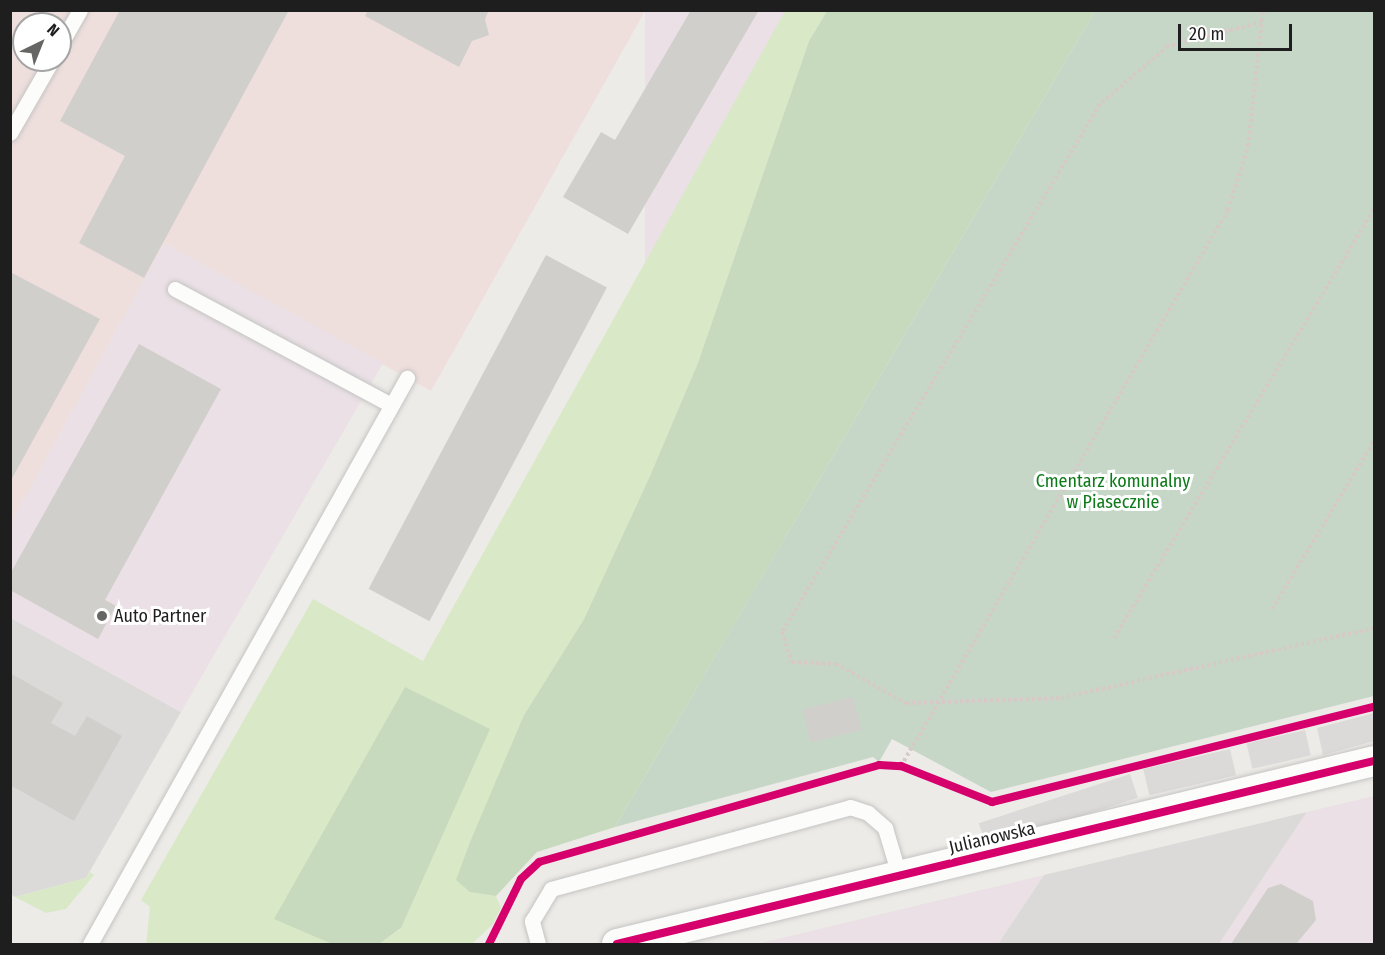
<!DOCTYPE html>
<html>
<head>
<meta charset="utf-8">
<style>
	body { margin:0 }
	#map { position:relative; width:1385px; height:955px; overflow:hidden; background:#edebe7; font-family:"Fira Sans Condensed",sans-serif }
	div>[style] { position:absolute }
	.residential>* { inset:0; background:#dcdad8 }
	.commercial>* { inset:0; background:#eedfdd }
	.industrial>* { inset:0; background:#eae0e5; transform-origin:0 0 }
	.religious>* { inset:0; background:#dbdad8; transform-origin:0 0 }
	.grass>* { inset:0; background:#d9e9c7 }
	.forest>* { inset:0; background:#c7dabd }
	.cemetery>* { inset:0; background:#c6d7c7 }
	.building>* { inset:0; background:#d1cfcc; transform-origin:0 0 }
	.path>* { height:4px; margin-top:-2px; transform-origin:0; background:repeating-linear-gradient(90deg,#d6c9c6 0 3px,transparent 0 6px) }
	.roads { filter:drop-shadow(0 0 2px #c5c4c3) drop-shadow(0 0 2px #c5c4c3) }
	.lane>* { height:15px; margin:-7.5px; padding:0 7.5px; transform-origin:7.5px; border-radius:7.5px; background:#fcfcfb }
	.street>* { height:30px; margin:-15px; padding:0 15px; transform-origin:15px; border-radius:15px; background:#fcfcfb }
	.cycleway>* { height:8px; margin:-4px; padding:0 4px; transform-origin:4px; border-radius:4px; background:#d6006c }
	.dots>* { width:16px; height:16px; translate:-50% -50%; box-sizing:border-box; border:3px solid #fff; border-radius:50% }
	span { translate:-50% -50%; white-space:nowrap; text-align:center; line-height:1.15; -webkit-text-stroke:6px #fff; paint-order:stroke }
	.park-label { font-size:18px; color:#0f7a1a }
	.poi-label { font-size:18px; color:#1e1e1e }
	.left { translate:0 -50%; text-align:left }
	.street-label { font-size:18px; color:#1e1e1e }
	.frame { position:absolute; inset:0; border:12px solid #1e1e1e; pointer-events:none }
	.north { position:absolute; left:12px; top:12px; width:60px; height:60px; box-sizing:border-box; background:#fff; border:2px solid #a5a5a5; border-radius:50%; rotate:43deg; font-size:16px; font-weight:700; line-height:24px; text-align:center; color:#1e1e1e }
	.north::after { content:''; display:block; margin:auto; width:21px; height:27px; background:#666664; clip-path:polygon(50% 0,100% 100%,50% 72%,0 100%) }
	.scale { position:absolute; left:1178px; top:24px; width:114px; height:27px; box-sizing:border-box; border:3px solid #1e1e1e; border-top:0; padding-left:8px; font-size:18px; line-height:21px; white-space:nowrap; color:#1e1e1e; -webkit-text-stroke:4px #fff; paint-order:stroke }
</style>
</head>
<body>
<div id="map">
	<div class="residential">
		<div style="clip-path:polygon(11px 618px,181px 712px,86px 878px,15px 897px,11px 894px)"></div>
		<div style="clip-path:polygon(1307px 812px,1219px 944px,998px 944px,1044px 875px)"></div>
	</div>
	<div class="commercial">
		<div style="clip-path:polygon(evenodd,11px 11px,645px 11px,431px 391px,164px 243px,11px 523px,11px 11px,24px 24px,60px 24px,60px 60px,24px 60px,24px 24px)"></div>
	</div>
	<div class="industrial">
		<div style="left:645px;top:11px;width:140px;height:675px"></div>
		<div style="clip-path:polygon(164px 243px,383px 363px,181px 712px,11px 618px,11px 523px)"></div>
		<div style="clip-path:polygon(1374px 796px,1374px 944px,1219px 944px,1307px 812px)"></div>
		<div style="clip-path:polygon(1044px 875px,998px 944px,757px 944px)"></div>
	</div>
	<div class="religious">
		<div style="clip-path:polygon(1374px 713px,1374px 741px,1323px 755px,1317px 728px)"></div>
		<div style="left:1305px;top:730px;width:26px;height:60px;rotate:77deg"></div>
		<div style="left:1230px;top:749px;width:27px;height:89px;rotate:77deg"></div>
		<div style="left:1130px;top:774px;width:25px;height:159px;rotate:72deg"></div>
	</div>
	<div class="grass">
		<div style="clip-path:polygon(785px 11px,827px 11px,809px 41px,698px 363px,650px 476px,584px 619px,524px 715px,470px 892px,496px 896px,501px 908px,493px 924px,472px 944px,379px 944px,402px 928px,275px 918px,332px 944px,146px 944px,150px 907px,141px 900px,313px 599px,423px 661px)"></div>
		<div style="clip-path:polygon(90px 872px,94px 875px,66px 909px,46px 913px,15px 897px,86px 878px)"></div>
	</div>
	<div class="forest">
		<div style="clip-path:polygon(827px 11px,1095px 11px,615px 827px,537px 852px,496px 896px,470px 892px,456px 880px,470px 842px,524px 715px,584px 619px,650px 476px,698px 363px,809px 41px)"></div>
		<div style="clip-path:polygon(405px 687px,490px 729px,401px 928px,379px 944px,332px 944px,274px 919px)"></div>
	</div>
	<div class="cemetery">
		<div style="clip-path:polygon(1095px 11px,1374px 11px,1374px 696px,991px 792px,892px 739px,879px 762px,873px 757px,615px 827px)"></div>
	</div>
	<div class="building">
		<div style="clip-path:polygon(120px 10px,289px 10px,144px 278px,79px 243px,125px 156px,60px 121px)"></div>
		<div style="clip-path:polygon(368px 10px,489px 10px,485px 19px,489px 35px,472px 41px,459px 67px,365px 16px)"></div>
		<div style="clip-path:polygon(691px 10px,759px 10px,628px 234px,563px 197px,601px 132px,615px 140px)"></div>
		<div style="left:546px;top:255px;width:69px;height:378px;rotate:28deg"></div>
		<div style="clip-path:polygon(10px 272px,100px 319px,10px 482px)"></div>
		<div style="clip-path:polygon(139px 344px,221px 389px,105px 600px,116px 606px,98px 639px,10px 590px,10px 574px)"></div>
		<div style="clip-path:polygon(10px 673px,63px 703px,51px 723px,75px 736px,87px 716px,122px 736px,74px 821px,10px 785px)"></div>
		<div style="left:853px;top:697px;width:34px;height:52px;rotate:76deg"></div>
		<div style="clip-path:polygon(1281px 884px,1313px 901px,1316px 920px,1296px 944px,1231px 944px,1268px 888px)"></div>
	</div>
	<div class="path">
		<div style="left:1262px;top:22px;width:97px;rotate:165.7deg"></div>
		<div style="left:1168px;top:46px;width:89px;rotate:139.5deg"></div>
		<div style="left:1100px;top:104px;width:616px;rotate:121.06deg"></div>
		<div style="left:782px;top:632px;width:32px;rotate:72deg"></div>
		<div style="left:792px;top:662px;width:44px;rotate:2.6deg"></div>
		<div style="left:836px;top:664px;width:80px;rotate:29.1deg"></div>
		<div style="left:906px;top:703px;width:155px;rotate:-1.8deg"></div>
		<div style="left:1061px;top:698px;width:321px;rotate:-12.6deg"></div>
		<div style="left:1272px;top:609px;width:197px;rotate:-58.7deg"></div>
		<div style="left:1114px;top:638px;width:502px;rotate:-58.78deg"></div>
		<div style="left:901px;top:766px;width:645px;rotate:-59.54deg"></div>
		<div style="left:1228px;top:210px;width:67px;rotate:-72.6deg"></div>
		<div style="left:1248px;top:146px;width:137px;rotate:-83.7deg"></div>
	</div>
	<div class="roads">
		<div class="lane">
			<div style="left:60px;top:45px;width:40px;rotate:-60.3deg"></div>
			<div style="left:10px;top:133px;width:84px;rotate:-60.1deg"></div>
			<div style="left:175px;top:289px;width:245px;rotate:28.2deg"></div>
			<div style="left:90px;top:944px;width:649px;rotate:-60.75deg"></div>
			<div style="left:538px;top:944px;width:24px;rotate:-105deg"></div>
			<div style="left:532px;top:921px;width:37px;rotate:-59deg"></div>
			<div style="left:551px;top:889px;width:310px;rotate:-15.3deg"></div>
			<div style="left:850px;top:807px;width:19px;rotate:18deg"></div>
			<div style="left:868px;top:813px;width:23px;rotate:41deg"></div>
			<div style="left:885px;top:828px;width:49px;rotate:73.4deg"></div>
		</div>
		<div class="street">
			<div style="left:617px;top:944px;width:779px;rotate:-13.59deg"></div>
		</div>
	</div>
	<div class="cycleway">
		<div style="left:489px;top:944px;width:72px;rotate:-63.8deg"></div>
		<div style="left:521px;top:879px;width:25px;rotate:-43deg"></div>
		<div style="left:539px;top:862px;width:354px;rotate:-15.9deg"></div>
		<div style="left:879px;top:765px;width:22px;rotate:3deg"></div>
		<div style="left:901px;top:766px;width:98px;rotate:21.6deg"></div>
		<div style="left:992px;top:802px;width:394px;rotate:-14deg"></div>
		<div style="left:617px;top:944px;width:779px;rotate:-13.59deg"></div>
	</div>
	<div class="dots">
		<div style="left:102px;top:616px;background:#666664"></div>
	</div>
	<div class="park-label">
		<span style="left:1113px;top:492px">Cmentarz komunalny<br>w Piasecznie</span>
	</div>
	<div class="poi-label">
		<span class="left" style="left:114px;top:616px">Auto Partner</span>
	</div>
	<div class="street-label">
		<span style="left:992px;top:838px;rotate:-13deg">Julianowska</span>
	</div>
	<div class="frame"></div>
	<div class="north">N</div>
	<div class="scale">20 m</div>
</div>
</body>
</html>
